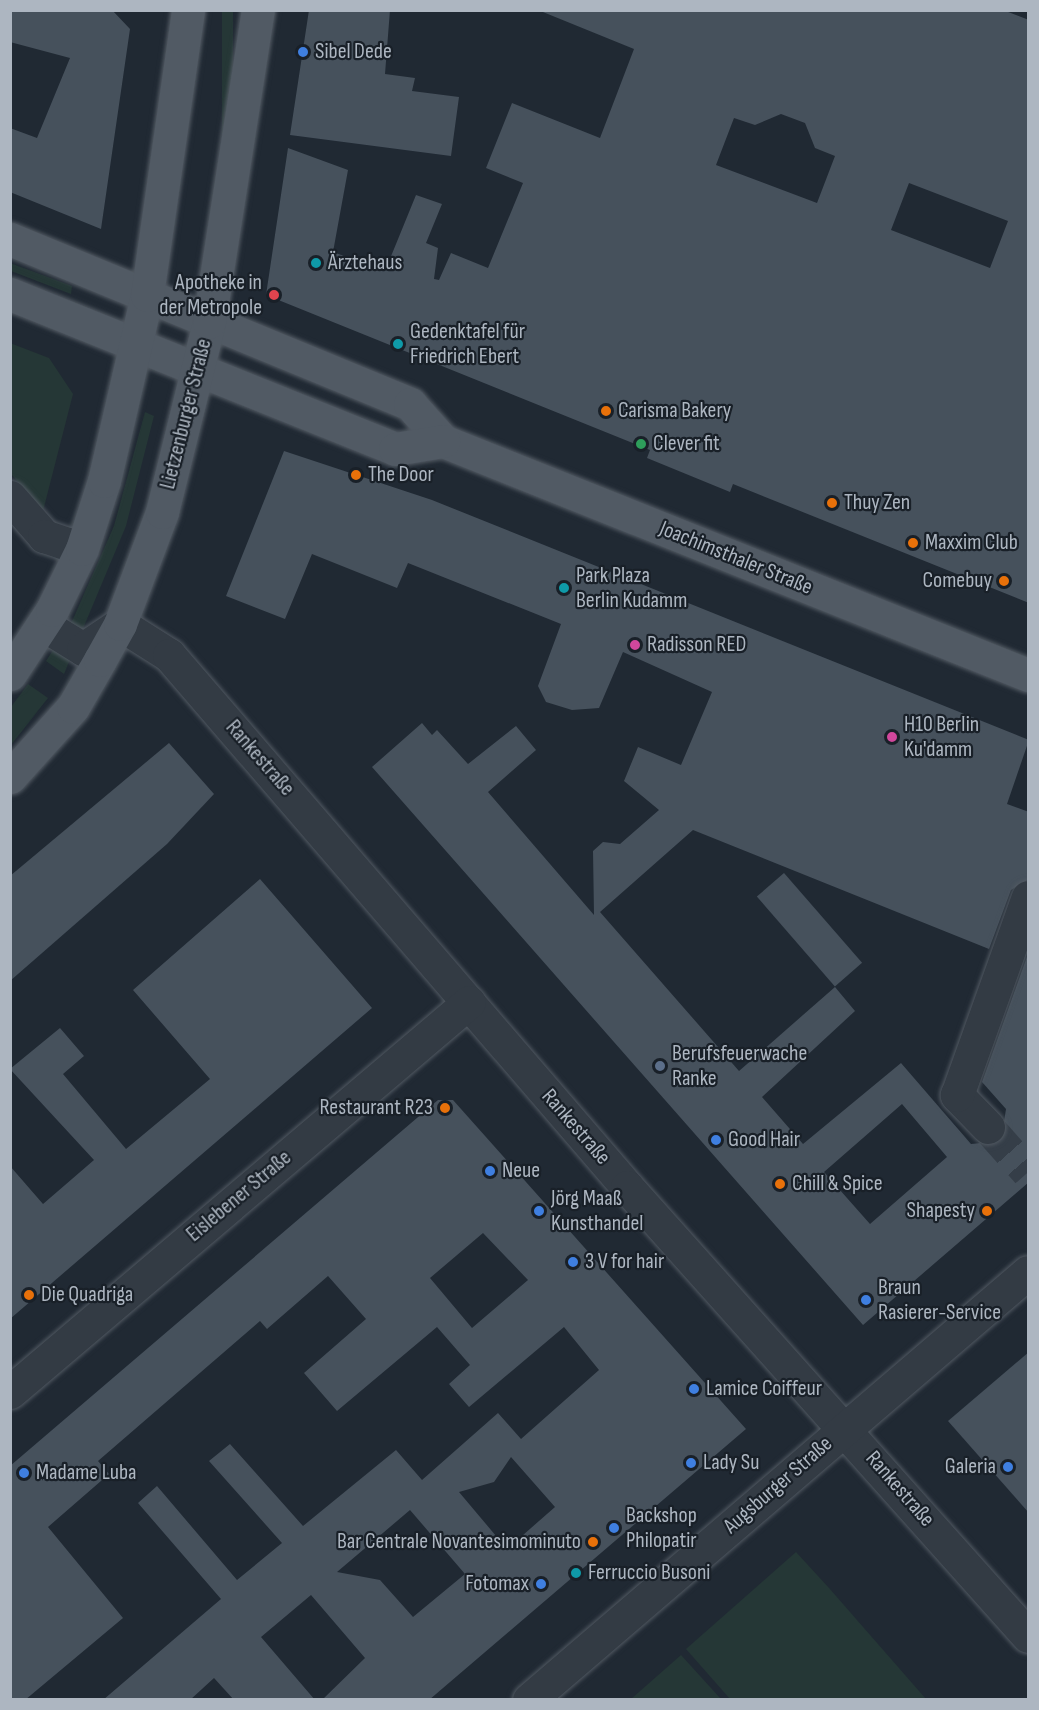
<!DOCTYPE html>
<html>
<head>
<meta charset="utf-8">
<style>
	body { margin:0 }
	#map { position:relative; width:1039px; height:1710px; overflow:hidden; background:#202933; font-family:"Sofia Sans Condensed",sans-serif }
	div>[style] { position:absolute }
	.green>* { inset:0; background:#253736; transform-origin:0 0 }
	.building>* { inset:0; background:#46515c; transform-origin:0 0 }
	.minor-tunnel>* { height:33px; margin-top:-16.5px; transform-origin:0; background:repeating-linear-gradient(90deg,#353e48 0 33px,transparent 0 49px) }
	.roads { filter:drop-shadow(0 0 2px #515962) drop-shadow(0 0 2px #515962) }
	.minor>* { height:33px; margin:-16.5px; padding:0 16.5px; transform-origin:16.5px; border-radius:16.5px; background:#333b44 }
	.major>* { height:33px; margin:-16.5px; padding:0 16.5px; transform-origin:16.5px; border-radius:16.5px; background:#515a64 }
	.dots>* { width:16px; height:16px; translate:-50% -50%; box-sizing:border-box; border:3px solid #192028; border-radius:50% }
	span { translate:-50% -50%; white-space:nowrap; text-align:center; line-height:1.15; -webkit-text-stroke:4.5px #192028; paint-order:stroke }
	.poi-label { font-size:22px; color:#adb6c1 }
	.left { translate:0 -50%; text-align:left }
	.right { translate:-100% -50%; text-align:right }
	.street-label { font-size:22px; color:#adb6c1 }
	.frame { position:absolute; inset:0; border:12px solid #adb6c1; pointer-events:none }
</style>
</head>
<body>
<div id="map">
	<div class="green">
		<div style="left:222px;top:11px;width:11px;height:231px"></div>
		<div style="clip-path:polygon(10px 263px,72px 286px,71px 294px,11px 271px)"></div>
		<div style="clip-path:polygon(10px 343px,49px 358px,73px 394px,43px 511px,11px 474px)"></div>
		<div style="clip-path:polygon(145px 412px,154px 416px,126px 526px,64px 674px,46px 661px,73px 619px,114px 526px)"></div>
		<div style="clip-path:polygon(28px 684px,48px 698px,11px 745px,11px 707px)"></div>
		<div style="clip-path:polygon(796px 1552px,829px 1588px,926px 1699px,730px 1699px,686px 1649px)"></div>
		<div style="clip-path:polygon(681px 1655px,721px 1699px,631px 1699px)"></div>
	</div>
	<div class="building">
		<div style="clip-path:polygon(10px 10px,112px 10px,130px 29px,101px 229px,10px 192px,10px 128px,37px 138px,70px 58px,10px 42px)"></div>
		<div style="clip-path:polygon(309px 10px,390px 10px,385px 74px,415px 78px,412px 91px,459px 97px,451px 156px,290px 135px)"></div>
		<div style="clip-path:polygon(evenodd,538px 10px,1003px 10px,1029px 20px,1029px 603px,733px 484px,730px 492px,647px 458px,650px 450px,266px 295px,288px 148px,348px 170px,333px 252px,385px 271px,416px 195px,442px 204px,426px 243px,438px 248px,434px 279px,439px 280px,451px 253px,488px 268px,523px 183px,486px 168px,512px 103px,600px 138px,634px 49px,538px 10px,781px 114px,805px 123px,815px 148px,835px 156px,817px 203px,716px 165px,734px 118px,755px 125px,781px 114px,538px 10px,909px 183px,1008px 221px,990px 268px,891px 230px,909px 183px)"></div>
		<div style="clip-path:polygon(evenodd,284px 451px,432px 500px,1029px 740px,1007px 804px,1029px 812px,1029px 879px,1011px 890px,989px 949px,693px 830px,600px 912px,739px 1071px,835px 987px,855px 1011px,762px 1097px,803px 1144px,901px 1063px,971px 1144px,1001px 1141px,1006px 1109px,982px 1082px,1029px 951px,1029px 1182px,863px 1325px,372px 767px,422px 723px,432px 735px,437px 730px,468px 764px,516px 726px,536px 750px,488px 792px,594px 915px,593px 851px,603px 842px,620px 844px,659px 810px,624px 781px,638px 747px,681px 765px,712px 692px,623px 652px,599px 708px,572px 710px,546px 702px,538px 686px,561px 624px,408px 563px,397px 588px,312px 554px,285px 619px,226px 596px,284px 451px,902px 1104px,947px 1157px,870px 1224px,824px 1172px,902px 1104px)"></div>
		<div style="clip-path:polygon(169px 743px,214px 794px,167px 844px,10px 981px,10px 876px)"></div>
		<div style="left:784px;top:873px;width:119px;height:36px;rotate:49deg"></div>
		<div style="clip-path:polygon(260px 879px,372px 1008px,10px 1319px,10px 1166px,43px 1204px,94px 1160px,10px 1069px,60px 1028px,84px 1056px,63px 1074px,126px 1149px,210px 1079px,133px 990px)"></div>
		<div style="clip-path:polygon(evenodd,438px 1100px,453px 1100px,746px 1429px,429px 1700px,322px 1700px,365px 1658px,311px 1595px,261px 1637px,315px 1700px,234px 1700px,214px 1678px,190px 1700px,103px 1700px,221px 1599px,138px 1503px,157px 1486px,237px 1580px,282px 1543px,209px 1461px,230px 1444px,303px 1526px,396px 1450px,422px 1480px,498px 1413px,521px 1439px,599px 1370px,564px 1327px,469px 1407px,449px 1384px,470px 1365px,437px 1327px,337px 1411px,304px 1373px,366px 1319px,328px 1276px,267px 1329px,260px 1321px,98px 1461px,109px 1474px,48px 1527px,123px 1618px,25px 1700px,10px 1700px,10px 1466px,438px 1100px,483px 1233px,528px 1280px,472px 1328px,430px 1278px,483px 1233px,438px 1100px,511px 1457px,555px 1507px,507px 1549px,459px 1492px,494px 1482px,511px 1457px,438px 1100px,410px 1510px,465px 1574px,413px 1617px,380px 1580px,337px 1572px,410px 1510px)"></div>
		<div style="clip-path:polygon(1029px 1352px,1029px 1513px,948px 1421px)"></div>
	</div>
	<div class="minor-tunnel">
		<div style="left:988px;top:1127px;width:60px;rotate:48.4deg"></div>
	</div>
	<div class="roads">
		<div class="minor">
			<div style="left:10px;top:497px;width:52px;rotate:48.9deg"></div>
			<div style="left:44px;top:536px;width:40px;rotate:18.9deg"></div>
			<div style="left:44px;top:625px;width:46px;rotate:31.6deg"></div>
			<div style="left:83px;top:649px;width:45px;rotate:-34deg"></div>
			<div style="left:120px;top:624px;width:58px;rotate:32.3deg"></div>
			<div style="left:169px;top:655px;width:702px;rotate:49.27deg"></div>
			<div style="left:627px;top:1187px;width:602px;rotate:48.23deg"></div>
			<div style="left:988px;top:1127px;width:45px;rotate:-134.1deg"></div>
			<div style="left:957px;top:1095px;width:210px;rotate:-70.3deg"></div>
			<div style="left:10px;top:1392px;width:602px;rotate:-40.35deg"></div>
			<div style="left:529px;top:1700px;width:657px;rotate:-40.62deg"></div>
		</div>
		<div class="major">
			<div style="left:10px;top:239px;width:433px;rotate:22.4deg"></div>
			<div style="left:410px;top:404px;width:50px;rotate:48.3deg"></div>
			<div style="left:443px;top:441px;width:630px;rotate:21.8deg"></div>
			<div style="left:10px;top:294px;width:415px;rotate:21.9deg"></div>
			<div style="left:395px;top:449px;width:49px;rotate:-9.5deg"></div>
			<div style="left:10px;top:674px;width:77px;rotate:-56.7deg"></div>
			<div style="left:52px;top:610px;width:68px;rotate:-63.8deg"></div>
			<div style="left:82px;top:549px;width:71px;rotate:-72.1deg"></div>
			<div style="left:104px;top:481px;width:191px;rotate:-77deg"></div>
			<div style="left:147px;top:295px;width:288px;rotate:-81.8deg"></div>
			<div style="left:10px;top:777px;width:94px;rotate:-48deg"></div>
			<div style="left:73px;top:707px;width:54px;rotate:-60.1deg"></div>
			<div style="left:100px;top:660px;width:41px;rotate:-60.9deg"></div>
			<div style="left:120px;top:624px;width:120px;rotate:-69.4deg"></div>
			<div style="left:162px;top:512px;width:196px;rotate:-76.1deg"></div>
			<div style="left:209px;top:322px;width:316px;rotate:-81.1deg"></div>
		</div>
	</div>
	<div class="dots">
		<div style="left:303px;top:52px;background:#3f7fe0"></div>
		<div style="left:316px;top:263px;background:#0f9aa8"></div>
		<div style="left:274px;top:295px;background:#e0444e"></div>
		<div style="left:398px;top:344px;background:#0f9aa8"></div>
		<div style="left:606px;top:411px;background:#e8710a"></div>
		<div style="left:641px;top:444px;background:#2e9e5b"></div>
		<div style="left:356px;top:475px;background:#e8710a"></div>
		<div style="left:832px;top:503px;background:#e8710a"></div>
		<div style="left:913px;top:543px;background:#e8710a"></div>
		<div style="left:1004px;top:581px;background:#e8710a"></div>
		<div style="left:564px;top:588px;background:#0f9aa8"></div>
		<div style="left:635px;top:645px;background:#d1479c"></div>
		<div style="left:892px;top:737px;background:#d1479c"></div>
		<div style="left:660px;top:1066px;background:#5c6f8a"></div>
		<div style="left:445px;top:1108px;background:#e8710a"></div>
		<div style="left:716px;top:1140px;background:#3f7fe0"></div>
		<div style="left:490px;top:1171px;background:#3f7fe0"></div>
		<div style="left:780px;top:1184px;background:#e8710a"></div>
		<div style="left:539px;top:1211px;background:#3f7fe0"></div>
		<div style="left:987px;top:1211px;background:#e8710a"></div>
		<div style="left:573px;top:1262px;background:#3f7fe0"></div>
		<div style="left:29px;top:1295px;background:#e8710a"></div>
		<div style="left:866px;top:1300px;background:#3f7fe0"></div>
		<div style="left:694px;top:1389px;background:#3f7fe0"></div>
		<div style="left:691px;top:1463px;background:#3f7fe0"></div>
		<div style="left:1008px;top:1467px;background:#3f7fe0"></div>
		<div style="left:24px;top:1473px;background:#3f7fe0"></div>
		<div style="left:614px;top:1528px;background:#3f7fe0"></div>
		<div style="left:593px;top:1542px;background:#e8710a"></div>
		<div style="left:576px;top:1573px;background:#0f9aa8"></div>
		<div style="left:541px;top:1584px;background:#3f7fe0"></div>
	</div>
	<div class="poi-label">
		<span class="left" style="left:315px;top:52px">Sibel Dede</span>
		<span class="left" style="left:328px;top:263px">Ärztehaus</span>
		<span class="right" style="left:262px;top:295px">Apotheke in<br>der Metropole</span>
		<span class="left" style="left:410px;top:344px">Gedenktafel für<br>Friedrich Ebert</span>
		<span class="left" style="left:618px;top:411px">Carisma Bakery</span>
		<span class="left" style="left:653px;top:444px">Clever fit</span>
		<span class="left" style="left:368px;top:475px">The Door</span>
		<span class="left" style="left:844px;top:503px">Thuy Zen</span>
		<span class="left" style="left:925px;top:543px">Maxxim Club</span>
		<span class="left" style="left:576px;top:588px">Park Plaza<br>Berlin Kudamm</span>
		<span class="right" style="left:992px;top:581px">Comebuy</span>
		<span class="left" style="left:647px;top:645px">Radisson RED</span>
		<span class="left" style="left:904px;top:737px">H10 Berlin<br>Ku'damm</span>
		<span class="left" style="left:672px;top:1066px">Berufsfeuerwache<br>Ranke</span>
		<span class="right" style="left:433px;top:1108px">Restaurant R23</span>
		<span class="left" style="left:728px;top:1140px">Good Hair</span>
		<span class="left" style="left:502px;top:1171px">Neue</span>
		<span class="left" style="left:792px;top:1184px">Chill &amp; Spice</span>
		<span class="left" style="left:551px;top:1211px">Jörg Maaß<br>Kunsthandel</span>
		<span class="right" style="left:975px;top:1211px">Shapesty</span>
		<span class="left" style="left:585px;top:1262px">3 V for hair</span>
		<span class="left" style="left:878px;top:1300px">Braun<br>Rasierer-Service</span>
		<span class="left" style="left:41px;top:1295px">Die Quadriga</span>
		<span class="left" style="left:706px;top:1389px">Lamice Coiffeur</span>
		<span class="left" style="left:703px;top:1463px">Lady Su</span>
		<span class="right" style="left:996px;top:1467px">Galeria</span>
		<span class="left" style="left:36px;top:1473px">Madame Luba</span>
		<span class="left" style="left:626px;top:1528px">Backshop<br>Philopatir</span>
		<span class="right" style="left:581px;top:1542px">Bar Centrale Novantesimominuto</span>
		<span class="left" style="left:588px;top:1573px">Ferruccio Busoni</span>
		<span class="right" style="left:529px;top:1584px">Fotomax</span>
	</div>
	<div class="street-label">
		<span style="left:186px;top:414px;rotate:-76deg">Lietzenburger Straße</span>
		<span style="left:736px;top:558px;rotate:22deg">Joachimsthaler Straße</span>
		<span style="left:260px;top:758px;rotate:49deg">Rankestraße</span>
		<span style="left:576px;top:1127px;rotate:49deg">Rankestraße</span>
		<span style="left:239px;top:1196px;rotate:-40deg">Eislebener Straße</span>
		<span style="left:778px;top:1485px;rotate:-41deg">Augsburger Straße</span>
		<span style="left:900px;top:1489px;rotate:49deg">Rankestraße</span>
	</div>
	<div class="frame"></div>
</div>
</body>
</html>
